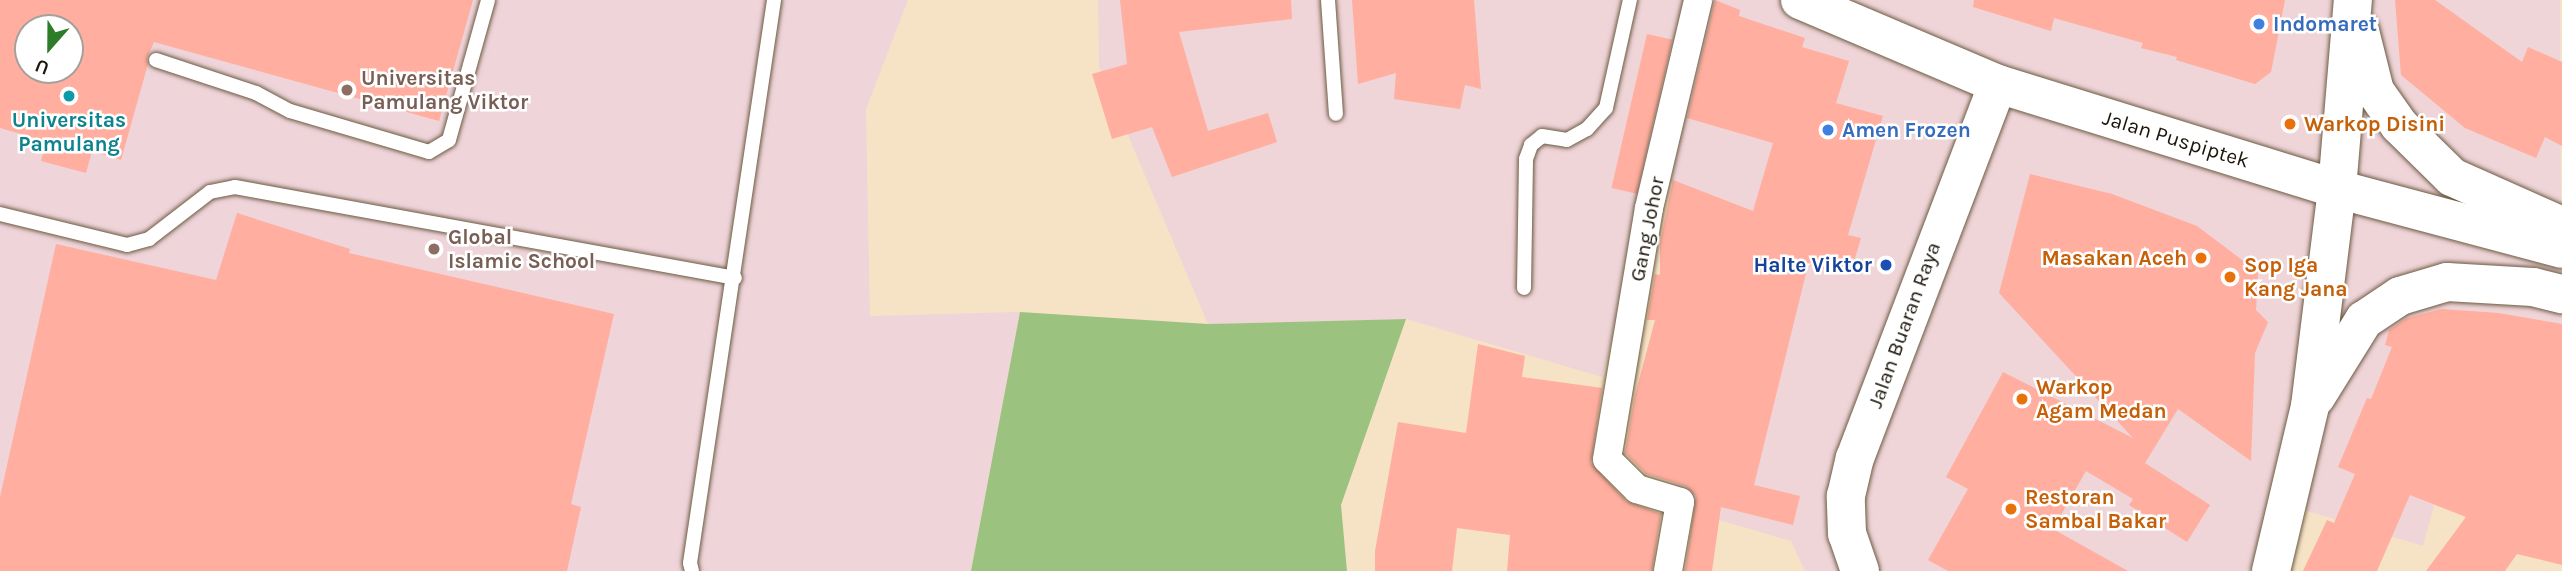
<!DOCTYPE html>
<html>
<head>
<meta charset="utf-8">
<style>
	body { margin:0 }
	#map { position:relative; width:2562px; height:571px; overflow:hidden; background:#f6e3c6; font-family:Karla,sans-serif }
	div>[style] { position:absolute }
	.commercial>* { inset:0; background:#efd4d8 }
	.education>* { inset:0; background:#efd4da }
	.green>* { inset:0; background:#9bc37f }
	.building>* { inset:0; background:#ffae9f; transform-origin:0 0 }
	.roads { filter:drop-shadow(0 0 2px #6c5b42) drop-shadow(0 0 2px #6c5b42) }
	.service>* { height:14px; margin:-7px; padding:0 7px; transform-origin:7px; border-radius:7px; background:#fff }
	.minor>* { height:28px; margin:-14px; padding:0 14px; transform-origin:14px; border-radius:14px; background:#fff }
	.primary>* { height:38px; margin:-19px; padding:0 19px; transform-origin:19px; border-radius:19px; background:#fff }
	.dots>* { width:19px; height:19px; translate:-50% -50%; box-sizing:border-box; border:4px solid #fff; border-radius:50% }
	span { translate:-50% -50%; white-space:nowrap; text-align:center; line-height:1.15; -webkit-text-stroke:5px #fff; paint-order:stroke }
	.shop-label { font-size:21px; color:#366cbe; font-weight:700 }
	.left { translate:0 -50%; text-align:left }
	.education-label { font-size:21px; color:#785e54; font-weight:700 }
	.culture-label { font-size:21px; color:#0d838f; font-weight:700 }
	.food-label { font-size:21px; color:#c56008; font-weight:700 }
	.right { translate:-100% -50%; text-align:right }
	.street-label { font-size:21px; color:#1b150a }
	.transit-label { font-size:21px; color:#164399; font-weight:700 }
	.north { position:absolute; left:14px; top:14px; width:70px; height:70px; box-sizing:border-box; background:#fff; border:2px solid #a4a19d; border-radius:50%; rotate:201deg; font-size:19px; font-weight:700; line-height:28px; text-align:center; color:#1b150a }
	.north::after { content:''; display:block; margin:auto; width:24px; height:32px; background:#2d7c27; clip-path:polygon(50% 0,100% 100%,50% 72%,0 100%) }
</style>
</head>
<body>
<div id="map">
	<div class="commercial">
		<div style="clip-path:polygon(1098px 0,2560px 0,2562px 388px,2470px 373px,2423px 546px,2304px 510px,2289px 571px,1805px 571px,1791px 541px,1670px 506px,1736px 213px,1655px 175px,1602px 377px,1406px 319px,1208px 324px,1099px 67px)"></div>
	</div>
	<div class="education">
		<div style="clip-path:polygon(evenodd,0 0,908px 0,866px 109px,870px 316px,1020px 312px,971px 571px,0 571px,0 0,28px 28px,70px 28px,70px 70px,28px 70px,28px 28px)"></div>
	</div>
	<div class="green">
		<div style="clip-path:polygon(1020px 312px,1208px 324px,1406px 319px,1341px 505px,1347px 571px,971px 571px)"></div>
	</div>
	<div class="building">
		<div style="clip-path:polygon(evenodd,0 0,473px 0,439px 121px,154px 42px,147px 58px,148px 64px,121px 160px,92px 151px,86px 173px,41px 161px,46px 141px,0 128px,0 0,28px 28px,70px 28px,70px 70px,28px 70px,28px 28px)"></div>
		<div style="clip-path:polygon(1120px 0,1291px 0,1292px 19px,1179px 32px,1208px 131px,1268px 113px,1277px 142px,1172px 177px,1152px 127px,1112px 139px,1092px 74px,1127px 64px)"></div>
		<div style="clip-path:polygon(1352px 0,1474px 0,1481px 89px,1465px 85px,1460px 109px,1394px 99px,1396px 73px,1358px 84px)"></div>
		<div style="clip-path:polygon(1715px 0,1740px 10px,1739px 16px,1805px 38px,1802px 47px,1849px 61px,1836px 103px,1883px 116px,1848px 235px,1861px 238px,1850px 275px,1808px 265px,1754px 485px,1800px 496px,1793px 525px,1721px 507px,1712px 571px,1685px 571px,1696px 496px,1685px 486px,1646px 474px,1625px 453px,1635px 395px,1655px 320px,1647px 320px,1655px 274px,1660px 275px,1660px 243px,1673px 180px,1753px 211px,1773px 143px,1687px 118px)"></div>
		<div style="clip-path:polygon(1974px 0,2285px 0,2271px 72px,2255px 84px,2176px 60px,2177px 57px,2141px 48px,2143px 43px,2054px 18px,2051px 31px,1973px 7px)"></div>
		<div style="clip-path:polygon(2395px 0,2435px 0,2522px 62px,2528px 47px,2562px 62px,2562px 146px,2545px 137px,2536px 158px,2465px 128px,2401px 75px)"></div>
		<div style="left:1647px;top:34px;width:26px;height:158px;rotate:13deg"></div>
		<div style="clip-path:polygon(2030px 174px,2112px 194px,2197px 226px,2258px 272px,2256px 310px,2268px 322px,2255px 353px,2251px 461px,2178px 409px,2145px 463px,2210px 505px,2187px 542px,2129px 505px,2133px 499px,2086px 471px,2053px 529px,2128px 571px,1948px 571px,1928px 560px,1968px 489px,1946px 477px,2003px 372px,2133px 438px,1999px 293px)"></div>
		<div style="clip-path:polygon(237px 213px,350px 249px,349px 253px,614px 314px,571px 504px,581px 507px,567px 571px,0 571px,0 497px,56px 244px,216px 280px)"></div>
		<div style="clip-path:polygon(2442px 309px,2499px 313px,2562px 324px,2562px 565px,2517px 554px,2505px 571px,2426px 571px,2466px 517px,2410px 495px,2377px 571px,2303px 571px,2327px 520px,2334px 523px,2355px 474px,2338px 467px,2367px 398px,2371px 399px,2392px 347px,2385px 345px,2389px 330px,2407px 318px)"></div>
		<div style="clip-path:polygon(1478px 344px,1525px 356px,1522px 377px,1602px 388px,1591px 463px,1626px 501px,1661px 514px,1652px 571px,1507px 571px,1510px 535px,1457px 528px,1452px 571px,1375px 571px,1375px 551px,1398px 422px,1466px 433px)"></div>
	</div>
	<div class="roads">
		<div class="service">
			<div style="left:1328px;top:0;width:114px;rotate:86deg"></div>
			<div style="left:156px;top:60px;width:105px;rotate:18.3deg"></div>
			<div style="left:256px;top:93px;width:38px;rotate:28deg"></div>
			<div style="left:290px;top:111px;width:145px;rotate:16.4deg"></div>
			<div style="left:429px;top:152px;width:23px;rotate:-31deg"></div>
			<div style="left:449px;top:140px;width:145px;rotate:-74.4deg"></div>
			<div style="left:0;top:214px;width:131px;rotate:13.7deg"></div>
			<div style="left:127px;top:245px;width:23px;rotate:-15deg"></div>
			<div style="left:149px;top:239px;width:77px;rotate:-37.6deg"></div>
			<div style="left:210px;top:192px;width:25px;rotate:-11deg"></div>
			<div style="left:235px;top:187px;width:508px;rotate:10.31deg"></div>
			<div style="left:1524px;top:288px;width:129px;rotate:-89.1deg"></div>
			<div style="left:1526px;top:159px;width:15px;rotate:-70deg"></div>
			<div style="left:1531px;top:145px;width:14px;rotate:-39deg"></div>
			<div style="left:1542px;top:136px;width:25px;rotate:9deg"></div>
			<div style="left:1567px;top:140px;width:23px;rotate:-29deg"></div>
			<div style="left:1587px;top:129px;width:28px;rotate:-48deg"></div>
			<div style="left:1606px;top:108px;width:111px;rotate:-77.5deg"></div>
			<div style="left:692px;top:571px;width:8px;rotate:-104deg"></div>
			<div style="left:690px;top:563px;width:569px;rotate:-81.51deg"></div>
		</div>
		<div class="minor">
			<div style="left:1668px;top:571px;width:70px;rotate:-80.1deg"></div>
			<div style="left:1680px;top:502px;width:45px;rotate:-163.2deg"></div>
			<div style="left:1637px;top:489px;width:42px;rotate:-135deg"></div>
			<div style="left:1607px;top:459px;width:254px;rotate:-80.5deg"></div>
			<div style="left:1649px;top:208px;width:214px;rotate:-76.7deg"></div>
		</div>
		<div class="primary">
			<div style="left:1800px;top:0;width:215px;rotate:23deg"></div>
			<div style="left:1998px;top:84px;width:355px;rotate:17.2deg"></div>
			<div style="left:2337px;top:189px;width:233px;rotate:14.9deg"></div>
			<div style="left:2360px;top:31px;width:62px;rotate:76deg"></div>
			<div style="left:2375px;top:91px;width:42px;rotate:54.8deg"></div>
			<div style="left:2399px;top:125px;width:74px;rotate:44.5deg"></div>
			<div style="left:2452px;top:177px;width:120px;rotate:24deg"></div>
			<div style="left:2316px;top:397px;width:91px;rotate:-58.1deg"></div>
			<div style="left:2364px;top:320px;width:43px;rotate:-33.7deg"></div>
			<div style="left:2400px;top:296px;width:49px;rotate:-16.6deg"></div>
			<div style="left:2447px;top:282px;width:86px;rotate:3.3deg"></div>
			<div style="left:2533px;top:287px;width:30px;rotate:14deg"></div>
			<div style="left:1860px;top:571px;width:39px;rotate:-109deg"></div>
			<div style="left:1847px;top:534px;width:38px;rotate:-92deg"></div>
			<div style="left:1846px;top:496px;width:39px;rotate:-77deg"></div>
			<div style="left:1855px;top:458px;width:400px;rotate:-69.1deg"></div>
			<div style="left:2271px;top:571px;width:170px;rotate:-76.7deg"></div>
			<div style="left:2310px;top:406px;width:219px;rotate:-82.9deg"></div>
			<div style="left:2337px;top:189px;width:190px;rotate:-85.2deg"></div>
		</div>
	</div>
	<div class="dots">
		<div style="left:2259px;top:24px;background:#3f7fe0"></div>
		<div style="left:347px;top:90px;background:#8d6e63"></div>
		<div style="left:69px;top:96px;background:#0f9aa8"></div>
		<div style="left:2290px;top:124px;background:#e8710a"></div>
		<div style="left:1828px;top:130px;background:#3f7fe0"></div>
		<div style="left:434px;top:249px;background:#8d6e63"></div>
		<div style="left:2201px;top:258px;background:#e8710a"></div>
		<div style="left:1886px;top:265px;background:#1a4fb4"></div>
		<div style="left:2230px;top:277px;background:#e8710a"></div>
		<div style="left:2022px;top:399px;background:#e8710a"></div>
		<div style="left:2011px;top:509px;background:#e8710a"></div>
	</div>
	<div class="shop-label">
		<span class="left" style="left:2273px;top:24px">Indomaret</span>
		<span class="left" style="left:1842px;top:130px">Amen Frozen</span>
	</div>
	<div class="education-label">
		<span class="left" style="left:361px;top:90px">Universitas<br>Pamulang Viktor</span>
		<span class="left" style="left:448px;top:249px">Global<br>Islamic School</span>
	</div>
	<div class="culture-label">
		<span style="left:69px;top:132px">Universitas<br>Pamulang</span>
	</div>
	<div class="food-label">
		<span class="left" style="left:2304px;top:124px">Warkop Disini</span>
		<span class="right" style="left:2187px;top:258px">Masakan Aceh</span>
		<span class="left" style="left:2244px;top:277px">Sop Iga<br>Kang Jana</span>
		<span class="left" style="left:2036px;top:399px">Warkop<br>Agam Medan</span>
		<span class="left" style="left:2025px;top:509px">Restoran<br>Sambal Bakar</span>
	</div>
	<div class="street-label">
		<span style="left:2176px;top:139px;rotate:17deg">Jalan Puspiptek</span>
		<span style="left:1647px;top:229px;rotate:-79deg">Gang Johor</span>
		<span style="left:1904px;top:325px;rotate:-70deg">Jalan Buaran Raya</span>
	</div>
	<div class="transit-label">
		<span class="right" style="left:1872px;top:265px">Halte Viktor</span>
	</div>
	<div class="north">U</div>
</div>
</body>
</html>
